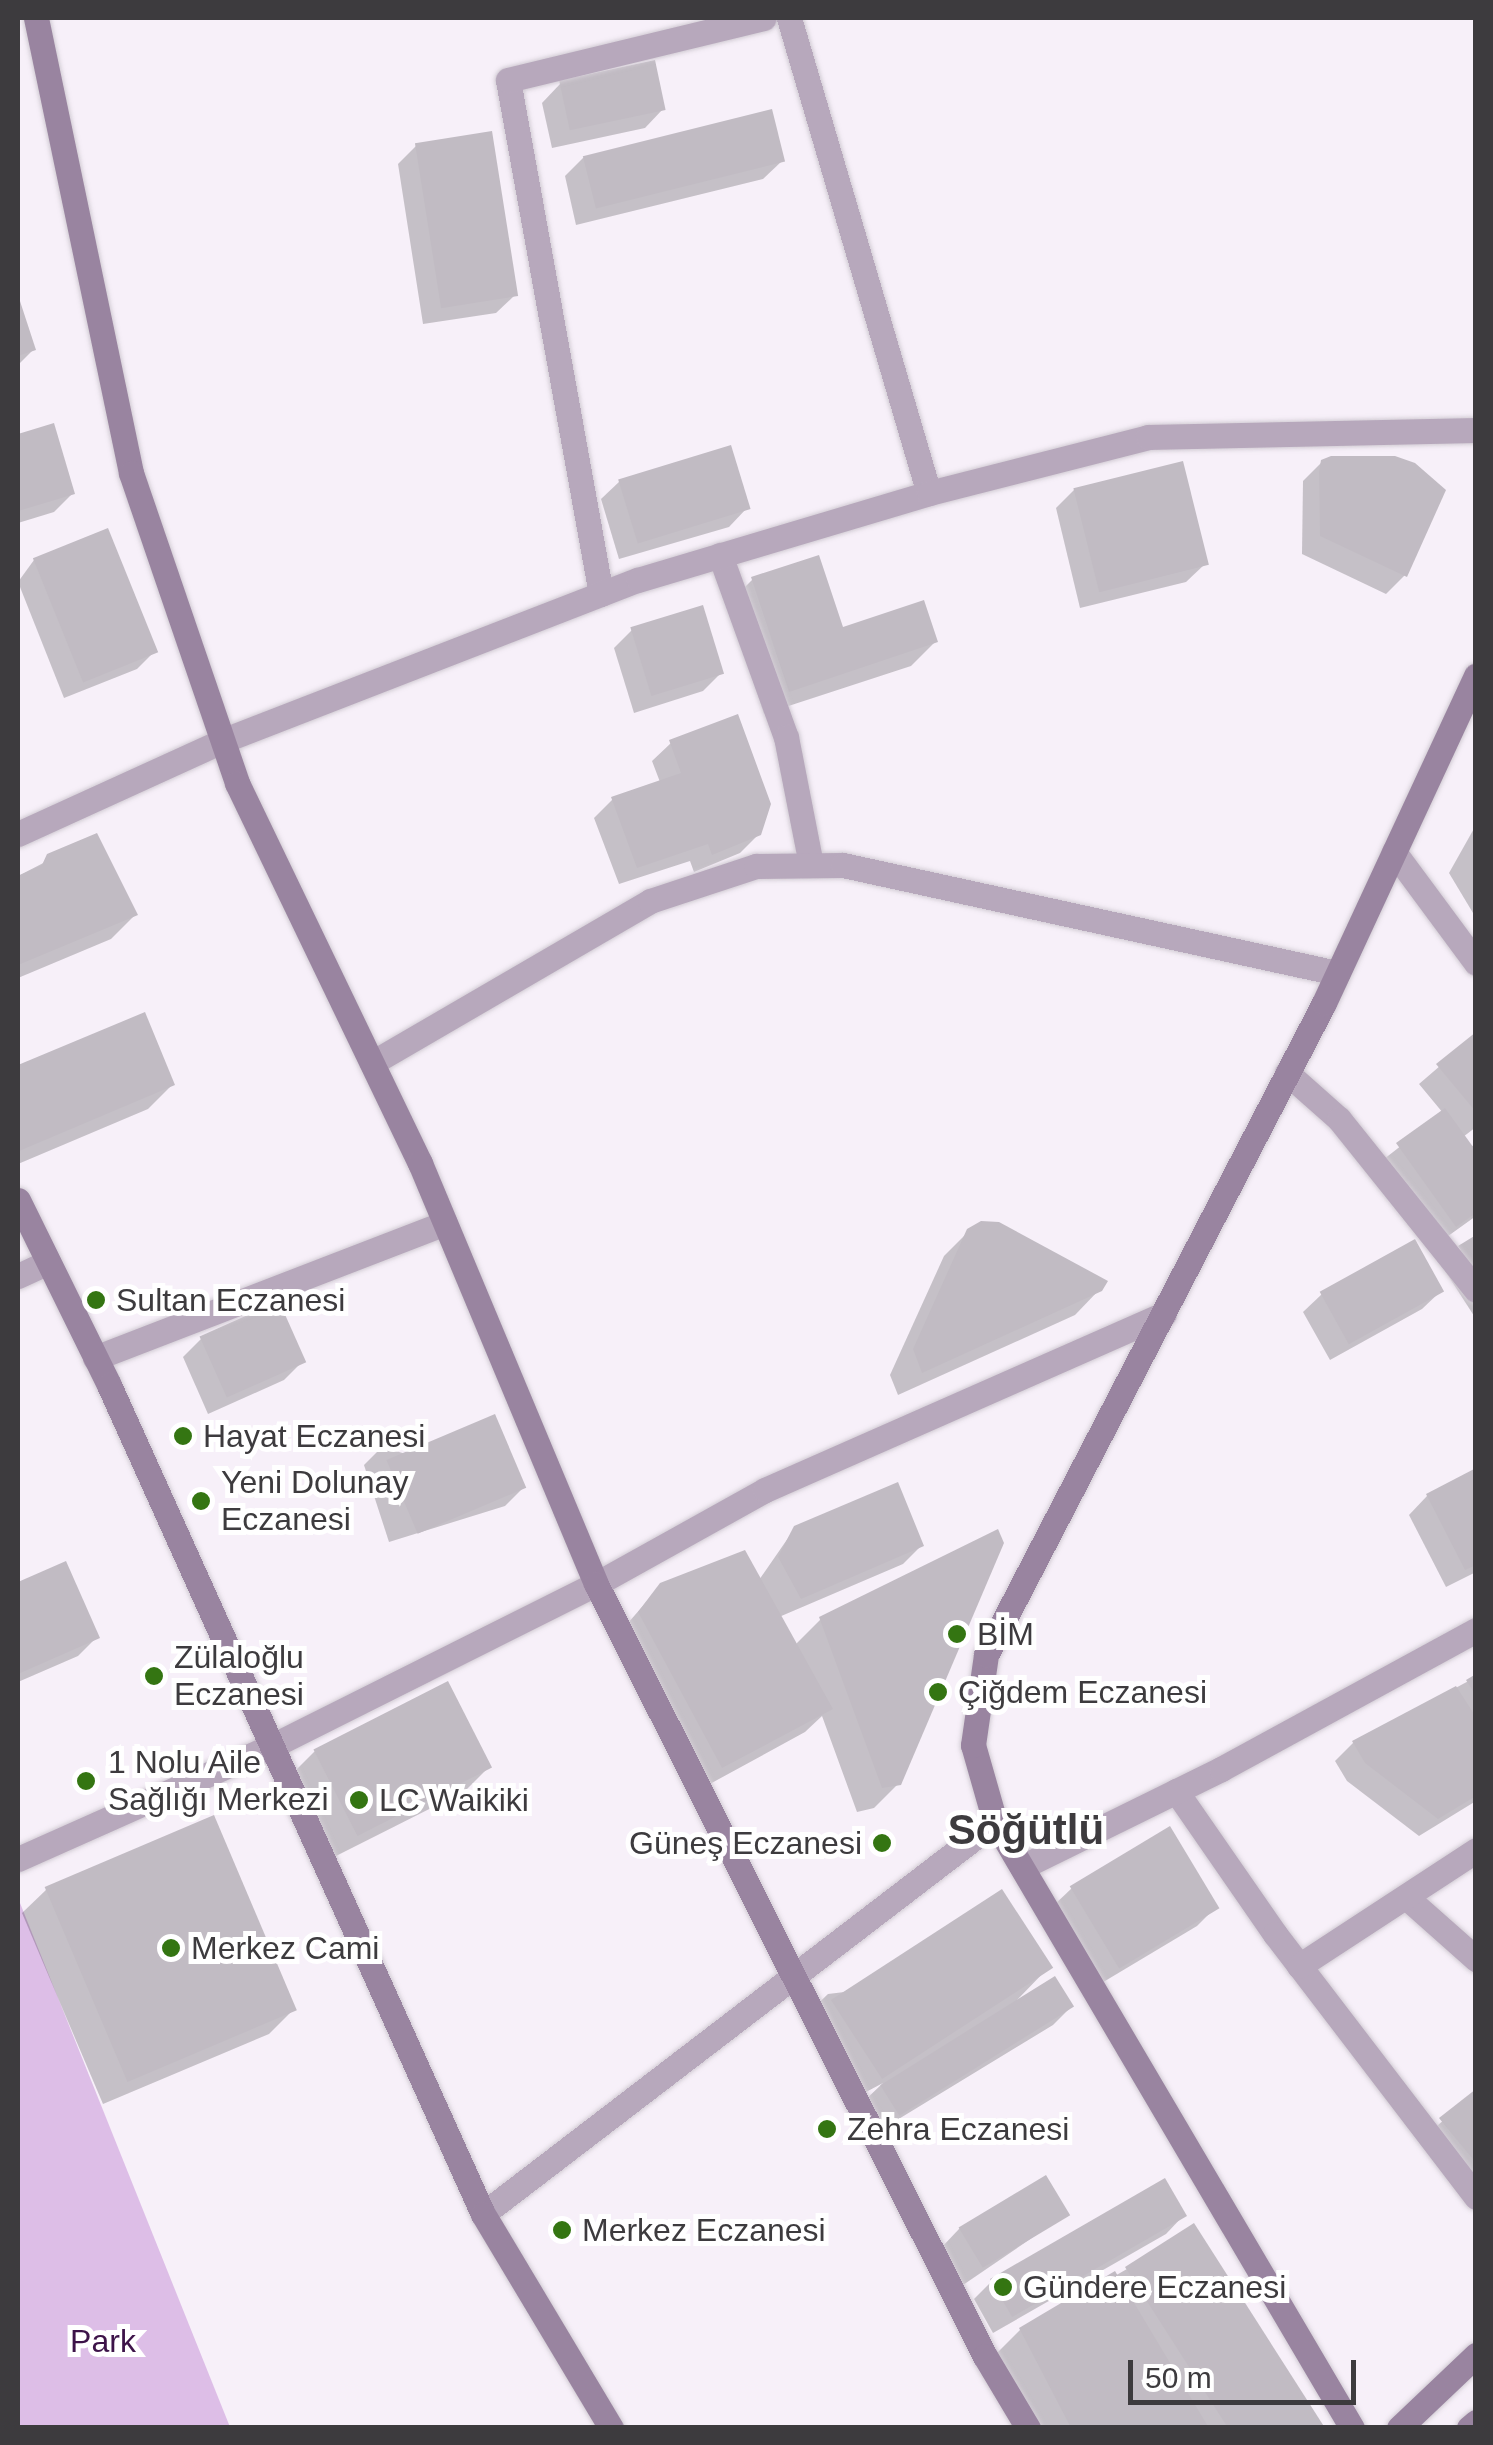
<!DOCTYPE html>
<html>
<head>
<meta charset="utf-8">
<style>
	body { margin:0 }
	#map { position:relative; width:1493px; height:2445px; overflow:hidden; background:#f7f0f9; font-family:Arial,sans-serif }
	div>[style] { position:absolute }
	.green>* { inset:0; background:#ddbee7 }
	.shadow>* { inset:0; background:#0003 }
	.building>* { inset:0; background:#c1bbc3; transform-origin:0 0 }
	.roads { filter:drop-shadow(0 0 2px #d2ccd4) drop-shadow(0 0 2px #d2ccd4) }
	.street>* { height:25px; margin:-12.5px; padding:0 12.5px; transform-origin:12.5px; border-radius:12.5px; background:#b7a8bc }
	.secondary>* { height:25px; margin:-12.5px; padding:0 12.5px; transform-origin:12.5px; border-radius:12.5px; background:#9984a0 }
	.dots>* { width:28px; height:28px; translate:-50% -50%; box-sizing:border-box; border:5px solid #fff; border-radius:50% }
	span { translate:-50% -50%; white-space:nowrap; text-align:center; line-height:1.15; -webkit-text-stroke:10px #fff; paint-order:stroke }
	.poi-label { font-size:32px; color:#3d3b3e }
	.left { translate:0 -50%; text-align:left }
	.right { translate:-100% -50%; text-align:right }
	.park-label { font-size:32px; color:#3d1349 }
	.district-label { font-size:42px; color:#3d3b3e; font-weight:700 }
	.frame { position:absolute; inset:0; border:20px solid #3d3b3e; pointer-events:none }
	.scale { position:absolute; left:1128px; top:2360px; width:228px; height:45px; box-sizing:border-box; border:5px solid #3d3b3e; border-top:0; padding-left:12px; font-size:30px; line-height:35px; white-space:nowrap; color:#3d3b3e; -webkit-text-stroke:8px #fff; paint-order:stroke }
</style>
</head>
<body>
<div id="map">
	<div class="green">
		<div style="clip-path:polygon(18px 1898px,230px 2427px,18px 2427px)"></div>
	</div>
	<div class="shadow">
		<div style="clip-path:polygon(560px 84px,663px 109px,645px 128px,552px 148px,542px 103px)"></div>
		<div style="clip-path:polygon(417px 145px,515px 295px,496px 313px,423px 324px,398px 164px)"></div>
		<div style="clip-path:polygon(583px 158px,782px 161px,763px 179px,576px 225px,565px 176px)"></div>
		<div style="clip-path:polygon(18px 300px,33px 350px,18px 365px)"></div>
		<div style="clip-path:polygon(53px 426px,72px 494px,54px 512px,18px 523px,18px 436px)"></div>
		<div style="clip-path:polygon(1322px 462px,1405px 575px,1386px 594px,1302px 554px,1303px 481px)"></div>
		<div style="clip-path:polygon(620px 481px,747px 508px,729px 527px,619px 559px,601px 499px)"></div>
		<div style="clip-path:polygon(1074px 490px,1205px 564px,1186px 582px,1080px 608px,1056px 508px)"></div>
		<div style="clip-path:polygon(34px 560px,155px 651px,137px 669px,64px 698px,18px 582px)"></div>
		<div style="clip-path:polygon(753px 579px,841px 630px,935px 642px,911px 666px,764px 714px,728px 604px)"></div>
		<div style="clip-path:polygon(632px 630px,721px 673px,703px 691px,634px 713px,614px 648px)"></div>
		<div style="clip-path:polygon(671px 743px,759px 834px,740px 853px,694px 872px,690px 861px,619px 884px,594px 818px,613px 799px,660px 782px,652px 761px)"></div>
		<div style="clip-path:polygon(1476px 825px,1476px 918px,1449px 873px)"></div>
		<div style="clip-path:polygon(96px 836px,135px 915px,111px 939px,18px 978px,18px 876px)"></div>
		<div style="clip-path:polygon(143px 1015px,172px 1085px,148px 1109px,18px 1164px,18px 1068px)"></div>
		<div style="clip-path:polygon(1476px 1035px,1476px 1127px,1463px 1137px,1470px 1148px,1476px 1143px,1476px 1216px,1437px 1244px,1379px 1163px,1443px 1113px,1419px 1084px)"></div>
		<div style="clip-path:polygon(969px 1231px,1100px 1289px,1075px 1315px,898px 1395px,890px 1375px,944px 1256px)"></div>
		<div style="clip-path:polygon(1476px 1238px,1476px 1319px,1442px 1266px)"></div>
		<div style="clip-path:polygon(1441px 1291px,1422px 1309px,1330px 1360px,1303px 1312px,1322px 1294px)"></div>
		<div style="clip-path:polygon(201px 1339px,303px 1361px,284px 1380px,208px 1414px,183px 1357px)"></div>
		<div style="clip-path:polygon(382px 1447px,523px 1488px,505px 1506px,389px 1542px,364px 1465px)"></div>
		<div style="clip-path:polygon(1476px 1471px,1476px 1572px,1446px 1587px,1409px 1515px,1427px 1496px)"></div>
		<div style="clip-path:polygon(795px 1528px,921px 1546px,903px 1564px,779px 1617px,795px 1645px,821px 1619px,899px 1783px,874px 1808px,857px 1812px,822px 1716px,805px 1732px,697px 1791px,615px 1638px,661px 1585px,759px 1580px)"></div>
		<div style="clip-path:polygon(64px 1564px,97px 1637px,78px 1656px,18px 1682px,18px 1585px)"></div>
		<div style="clip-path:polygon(1476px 1677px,1476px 1801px,1419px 1836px,1347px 1781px,1335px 1761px,1353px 1743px)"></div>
		<div style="clip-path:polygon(315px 1751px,489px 1767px,465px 1791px,332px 1858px,291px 1775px)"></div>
		<div style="clip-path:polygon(1072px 1888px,1215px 1908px,1197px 1926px,1100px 1984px,1053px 1906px)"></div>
		<div style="clip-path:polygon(47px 1889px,294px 2009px,269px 2034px,103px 2104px,22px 1913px)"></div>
		<div style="clip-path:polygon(1049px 1967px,1017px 2000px,1071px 2007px,1053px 2025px,879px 2131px,862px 2103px,883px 2083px,849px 2101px,803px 2018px,828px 1994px)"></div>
		<div style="clip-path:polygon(1476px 2092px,1476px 2203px,1422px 2139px)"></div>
		<div style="clip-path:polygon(1045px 2178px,1067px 2214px,963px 2285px,941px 2248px,959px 2229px)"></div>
		<div style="clip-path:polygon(1184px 2215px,1166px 2234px,993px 2333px,974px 2299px,992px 2281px)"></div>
		<div style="clip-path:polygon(1127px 2269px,1322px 2428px,1034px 2428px,996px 2354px,1020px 2330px)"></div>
	</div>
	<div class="building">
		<div style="left:655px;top:60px;width:51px;height:98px;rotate:78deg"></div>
		<div style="left:772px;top:109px;width:54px;height:195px;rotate:76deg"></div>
		<div style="left:492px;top:131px;width:167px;height:78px;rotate:81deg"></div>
		<div style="clip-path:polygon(18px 295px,36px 350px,18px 356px)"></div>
		<div style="clip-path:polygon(54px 423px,75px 494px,18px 511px,18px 434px)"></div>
		<div style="left:731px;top:445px;width:67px;height:118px;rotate:73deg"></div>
		<div style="clip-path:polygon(1331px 456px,1395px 456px,1415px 463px,1446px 490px,1407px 577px,1320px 536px,1319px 472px,1321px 460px)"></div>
		<div style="left:1183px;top:461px;width:107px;height:113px;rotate:76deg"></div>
		<div style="left:108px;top:528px;width:134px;height:81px;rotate:68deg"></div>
		<div style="clip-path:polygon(819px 555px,843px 627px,924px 600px,938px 642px,789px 692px,751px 577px)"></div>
		<div style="left:703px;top:605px;width:72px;height:76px;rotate:73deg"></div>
		<div style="clip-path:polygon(738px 714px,771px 804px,761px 835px,712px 855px,708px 844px,637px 868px,611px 797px,681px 773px,669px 740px)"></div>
		<div style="clip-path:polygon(97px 833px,138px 915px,18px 965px,18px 876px,42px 865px,47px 854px)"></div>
		<div style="clip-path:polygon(145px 1012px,175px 1085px,19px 1151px,18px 1065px)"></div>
		<div style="clip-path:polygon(1476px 1032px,1476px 1112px,1436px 1064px)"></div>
		<div style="clip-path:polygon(1445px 1108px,1476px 1151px,1476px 1213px,1456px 1227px,1396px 1143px)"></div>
		<div style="clip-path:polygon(981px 1221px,999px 1222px,1108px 1281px,1102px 1291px,922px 1373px,913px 1349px,967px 1229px)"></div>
		<div style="clip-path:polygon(1476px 1235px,1476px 1273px,1458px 1246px)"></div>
		<div style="left:1415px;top:1239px;width:60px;height:109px;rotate:61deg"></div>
		<div style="left:279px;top:1301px;width:67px;height:87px;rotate:66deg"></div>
		<div style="left:495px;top:1414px;width:80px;height:118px;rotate:67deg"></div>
		<div style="clip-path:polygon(1476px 1468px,1476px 1565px,1465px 1570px,1426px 1494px)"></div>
		<div style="clip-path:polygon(898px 1482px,924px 1546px,801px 1599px,778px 1557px,794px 1526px)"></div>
		<div style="clip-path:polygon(998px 1529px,1004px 1543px,901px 1785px,882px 1788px,819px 1617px)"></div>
		<div style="clip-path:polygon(745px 1550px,833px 1709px,722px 1768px,638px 1612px,660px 1583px)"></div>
		<div style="clip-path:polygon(66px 1561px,100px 1638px,18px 1674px,18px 1582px)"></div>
		<div style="clip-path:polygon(1476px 1674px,1476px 1696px,1466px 1680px)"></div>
		<div style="left:448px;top:1681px;width:97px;height:151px;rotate:63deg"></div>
		<div style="clip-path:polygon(1456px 1686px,1476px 1717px,1476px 1796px,1438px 1819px,1365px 1763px,1352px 1741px)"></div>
		<div style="left:214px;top:1815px;width:212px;height:184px;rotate:67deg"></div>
		<div style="left:1170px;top:1826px;width:96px;height:117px;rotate:59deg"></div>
		<div style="left:1002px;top:1889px;width:94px;height:204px;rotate:57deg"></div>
		<div style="left:1055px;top:1976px;width:36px;height:206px;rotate:58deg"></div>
		<div style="clip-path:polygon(1476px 2089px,1476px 2163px,1439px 2118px)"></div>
		<div style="left:1046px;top:2175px;width:47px;height:102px;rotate:59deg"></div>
		<div style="left:1165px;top:2178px;width:44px;height:202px;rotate:60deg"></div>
		<div style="clip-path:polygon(1194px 2223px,1325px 2428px,1228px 2428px,1125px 2267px)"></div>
		<div style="clip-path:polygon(1115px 2271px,1209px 2428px,1071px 2428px,1019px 2328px)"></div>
	</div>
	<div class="roads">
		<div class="street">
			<div style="left:789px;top:18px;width:495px;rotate:73.6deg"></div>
			<div style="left:720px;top:555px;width:194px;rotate:70.1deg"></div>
			<div style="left:786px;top:737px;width:130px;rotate:78.9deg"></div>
			<div style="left:601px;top:594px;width:522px;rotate:-100.26deg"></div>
			<div style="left:508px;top:80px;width:263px;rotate:-13.6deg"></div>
			<div style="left:18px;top:834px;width:224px;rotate:-24.5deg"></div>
			<div style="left:222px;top:741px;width:446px;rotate:-21.2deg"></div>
			<div style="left:638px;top:580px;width:304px;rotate:-16.6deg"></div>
			<div style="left:929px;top:493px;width:226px;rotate:-14.3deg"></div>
			<div style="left:1148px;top:437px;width:328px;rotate:-1.2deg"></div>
			<div style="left:1394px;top:852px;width:138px;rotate:53.5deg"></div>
			<div style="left:372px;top:1063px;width:322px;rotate:-30.2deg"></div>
			<div style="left:650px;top:901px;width:112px;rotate:-18.3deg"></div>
			<div style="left:756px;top:866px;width:87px;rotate:-0.7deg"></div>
			<div style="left:843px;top:865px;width:506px;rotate:12.33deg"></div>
			<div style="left:1287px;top:1073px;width:69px;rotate:41.5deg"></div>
			<div style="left:1339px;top:1119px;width:219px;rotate:51.3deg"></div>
			<div style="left:18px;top:1276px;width:33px;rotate:-25deg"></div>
			<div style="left:95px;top:1358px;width:375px;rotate:-21.1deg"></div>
			<div style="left:1176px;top:1791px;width:174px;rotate:55.3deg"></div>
			<div style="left:1275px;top:1934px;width:331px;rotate:52.6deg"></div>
			<div style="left:18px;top:1859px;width:276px;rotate:-24deg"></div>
			<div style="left:270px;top:1747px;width:364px;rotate:-26.6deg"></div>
			<div style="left:596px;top:1584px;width:193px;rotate:-29.1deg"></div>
			<div style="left:765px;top:1490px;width:436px;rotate:-23.8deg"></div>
			<div style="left:1022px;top:1867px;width:222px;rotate:-26.2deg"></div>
			<div style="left:1221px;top:1769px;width:290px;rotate:-28.6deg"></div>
			<div style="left:1406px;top:1897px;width:94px;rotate:41.5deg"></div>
			<div style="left:1299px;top:1966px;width:212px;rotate:-33.2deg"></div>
			<div style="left:483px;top:2214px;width:645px;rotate:-37.44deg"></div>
		</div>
		<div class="secondary">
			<div style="left:36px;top:18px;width:465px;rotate:78.2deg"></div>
			<div style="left:131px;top:473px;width:328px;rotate:71.1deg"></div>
			<div style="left:237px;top:783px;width:422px;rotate:64.3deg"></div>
			<div style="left:420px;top:1163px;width:456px;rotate:67.3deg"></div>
			<div style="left:596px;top:1584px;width:864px;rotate:63.26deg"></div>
			<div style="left:985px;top:2356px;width:84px;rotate:59.2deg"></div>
			<div style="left:18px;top:1200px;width:206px;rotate:63.8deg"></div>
			<div style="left:109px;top:1385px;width:909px;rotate:65.72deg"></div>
			<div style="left:483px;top:2214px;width:249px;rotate:59.1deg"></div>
			<div style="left:1352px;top:2428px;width:703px;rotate:-120.5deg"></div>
			<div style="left:995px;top:1822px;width:80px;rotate:-105.9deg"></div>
			<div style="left:973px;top:1745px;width:91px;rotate:-81.8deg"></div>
			<div style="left:986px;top:1655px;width:734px;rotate:-62.6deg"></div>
			<div style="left:1324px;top:1003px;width:361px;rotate:-65.1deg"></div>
			<div style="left:1399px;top:2428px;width:106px;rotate:-43.5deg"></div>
			<div style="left:1469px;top:2428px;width:9px;rotate:-41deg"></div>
		</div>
	</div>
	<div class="dots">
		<div style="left:96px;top:1300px;background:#347512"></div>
		<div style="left:183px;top:1436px;background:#347512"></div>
		<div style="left:201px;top:1501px;background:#347512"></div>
		<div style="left:957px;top:1634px;background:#347512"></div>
		<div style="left:154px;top:1676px;background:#347512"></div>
		<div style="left:938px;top:1692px;background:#347512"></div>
		<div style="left:86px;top:1781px;background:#347512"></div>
		<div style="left:359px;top:1800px;background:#347512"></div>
		<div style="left:882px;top:1843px;background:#347512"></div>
		<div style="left:171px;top:1948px;background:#347512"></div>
		<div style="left:827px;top:2129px;background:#347512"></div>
		<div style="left:562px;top:2230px;background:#347512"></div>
		<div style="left:1003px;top:2287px;background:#347512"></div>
	</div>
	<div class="poi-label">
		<span class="left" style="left:116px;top:1300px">Sultan Eczanesi</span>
		<span class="left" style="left:203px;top:1436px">Hayat Eczanesi</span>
		<span class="left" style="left:221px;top:1501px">Yeni Dolunay<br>Eczanesi</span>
		<span class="left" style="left:977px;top:1634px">BİM</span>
		<span class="left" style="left:174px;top:1676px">Zülaloğlu<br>Eczanesi</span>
		<span class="left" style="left:958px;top:1692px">Çiğdem Eczanesi</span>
		<span class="left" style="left:108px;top:1781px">1 Nolu Aile<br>Sağlığı Merkezi</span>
		<span class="left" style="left:379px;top:1800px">LC Waikiki</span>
		<span class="right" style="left:862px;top:1843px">Güneş Eczanesi</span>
		<span class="left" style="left:191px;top:1948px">Merkez Cami</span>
		<span class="left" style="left:847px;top:2129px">Zehra Eczanesi</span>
		<span class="left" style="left:582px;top:2230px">Merkez Eczanesi</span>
		<span class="left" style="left:1023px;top:2287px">Gündere Eczanesi</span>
	</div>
	<div class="park-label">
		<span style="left:103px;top:2341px">Park</span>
	</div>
	<div class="district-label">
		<span style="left:1026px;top:1830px">Söğütlü</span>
	</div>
	<div class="frame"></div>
	<div class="scale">50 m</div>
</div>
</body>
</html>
